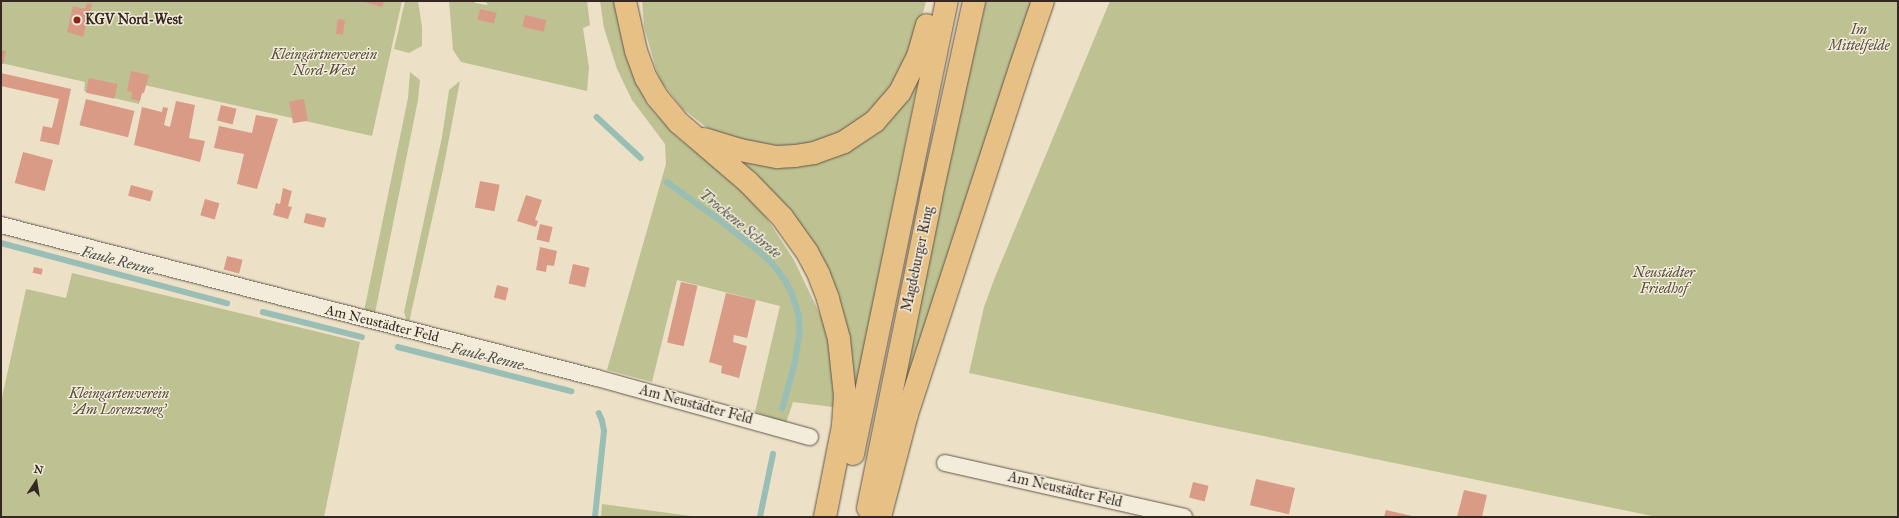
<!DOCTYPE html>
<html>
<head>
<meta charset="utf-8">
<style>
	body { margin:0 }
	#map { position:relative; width:1899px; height:518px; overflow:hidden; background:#ece1c7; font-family:"IM FELL Great Primer",serif }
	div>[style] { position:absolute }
	.green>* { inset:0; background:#bec191 }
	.stream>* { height:5.5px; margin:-2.75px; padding:0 2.75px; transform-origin:2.75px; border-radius:2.75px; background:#99beb6 }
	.building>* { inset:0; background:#d99b86; transform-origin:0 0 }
	.roads { filter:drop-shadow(0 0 1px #63564b) drop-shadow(0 0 1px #63564b) }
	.street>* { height:16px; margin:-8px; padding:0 8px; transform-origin:8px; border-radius:8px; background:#f3ecdb }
	.highway>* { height:22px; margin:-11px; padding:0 11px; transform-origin:11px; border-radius:11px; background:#e6c084 }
	.dots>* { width:11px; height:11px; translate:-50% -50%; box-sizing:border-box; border:2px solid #f3ecdb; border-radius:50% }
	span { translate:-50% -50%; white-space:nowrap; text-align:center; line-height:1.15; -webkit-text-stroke:3px #f3ecdb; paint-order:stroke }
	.poi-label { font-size:14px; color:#352822; font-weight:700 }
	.left { translate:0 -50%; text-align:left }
	.park-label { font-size:14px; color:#574e3e; font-style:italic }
	.street-label { font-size:14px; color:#352822 }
	.water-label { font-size:15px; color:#4e4e47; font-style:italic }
	.frame { position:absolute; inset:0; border:2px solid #352822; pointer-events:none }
	.north { position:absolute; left:16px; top:462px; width:40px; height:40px; -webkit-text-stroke:3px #f3ecdb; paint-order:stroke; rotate:12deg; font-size:11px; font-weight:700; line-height:16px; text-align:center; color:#352822 }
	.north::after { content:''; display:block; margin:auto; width:14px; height:18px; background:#352822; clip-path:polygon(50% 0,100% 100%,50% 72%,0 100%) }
</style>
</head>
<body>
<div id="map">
	<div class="green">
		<div style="clip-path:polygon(1px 1px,402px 1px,372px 136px,144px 85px,139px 104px,84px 91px,85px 82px,1px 63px)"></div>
		<div style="clip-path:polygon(405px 1px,418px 1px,422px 27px,422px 46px,409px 53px,394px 49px)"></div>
		<div style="clip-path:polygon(449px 1px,475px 1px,475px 3px,488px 5px,485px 1px,587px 1px,590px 25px,583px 28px,589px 68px,587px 91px,461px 62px,453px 50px)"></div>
		<div style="clip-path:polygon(600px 1px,617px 1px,621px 35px,632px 73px,647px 104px,676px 136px,730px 179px,764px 214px,794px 260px,827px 329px,834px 395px,833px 407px,793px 402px,786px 423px,755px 412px,780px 306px,677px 280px,652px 382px,607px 370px,666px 164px,665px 144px,632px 100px,617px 69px,604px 28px)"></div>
		<div style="clip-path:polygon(642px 1px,926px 1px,922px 17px,900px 74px,877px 105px,842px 133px,817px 143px,776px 148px,720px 134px,706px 127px,683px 109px,662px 83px,657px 72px,644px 27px)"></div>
		<div style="clip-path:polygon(986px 1px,1031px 1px,899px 409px,951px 152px)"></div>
		<div style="clip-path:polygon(1110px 1px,1898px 1px,1898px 517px,1657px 517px,1200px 423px,969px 373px,984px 307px,995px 277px)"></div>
		<div style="clip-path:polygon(410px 72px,420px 80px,418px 100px,375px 313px,364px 311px,408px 98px)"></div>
		<div style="clip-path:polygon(920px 72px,854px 396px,844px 324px,729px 154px,804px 163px)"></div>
		<div style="clip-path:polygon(460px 81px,443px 170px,410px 318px,408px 324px,404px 312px,442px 137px,449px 90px)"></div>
		<div style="clip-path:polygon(72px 273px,360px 342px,324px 517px,1px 517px,1px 402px,26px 289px,66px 298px)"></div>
		<div style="clip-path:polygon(602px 504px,698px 517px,601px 517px)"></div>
	</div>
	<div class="stream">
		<div style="left:597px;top:117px;width:60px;rotate:43deg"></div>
		<div style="left:667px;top:182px;width:67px;rotate:35.8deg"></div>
		<div style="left:721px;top:221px;width:50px;rotate:38.5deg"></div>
		<div style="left:760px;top:252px;width:18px;rotate:43deg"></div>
		<div style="left:773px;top:264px;width:20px;rotate:53deg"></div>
		<div style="left:785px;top:280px;width:15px;rotate:62deg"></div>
		<div style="left:792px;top:293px;width:23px;rotate:72deg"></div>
		<div style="left:799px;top:315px;width:18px;rotate:87deg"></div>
		<div style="left:800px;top:333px;width:31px;rotate:99deg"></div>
		<div style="left:795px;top:364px;width:46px;rotate:105.3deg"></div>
		<div style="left:1px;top:243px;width:234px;rotate:14.9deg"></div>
		<div style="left:263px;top:312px;width:102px;rotate:14.2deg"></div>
		<div style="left:398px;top:347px;width:179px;rotate:14.3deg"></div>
		<div style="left:595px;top:517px;width:86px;rotate:-84deg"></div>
		<div style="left:604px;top:431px;width:10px;rotate:-101deg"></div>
		<div style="left:602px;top:421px;width:8px;rotate:-113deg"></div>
		<div style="left:760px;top:517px;width:64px;rotate:-78.3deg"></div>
	</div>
	<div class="building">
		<div style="clip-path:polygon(361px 1px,384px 1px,382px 7px)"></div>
		<div style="clip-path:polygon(87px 3px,92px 4px,83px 37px,67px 32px,73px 6px,85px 9px)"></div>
		<div style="left:480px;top:9px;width:17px;height:11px;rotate:13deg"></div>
		<div style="left:525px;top:15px;width:22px;height:12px;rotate:13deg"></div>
		<div style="left:338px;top:19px;width:7px;height:15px;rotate:8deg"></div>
		<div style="clip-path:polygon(1px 50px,6px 51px,3px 64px,1px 63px)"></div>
		<div style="clip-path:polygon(131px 71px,149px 75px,144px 93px,142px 93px,140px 101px,131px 99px,132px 92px,127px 91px)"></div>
		<div style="clip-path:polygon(1px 73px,71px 89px,59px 145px,40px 141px,43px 126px,52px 128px,59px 99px,1px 86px)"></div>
		<div style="left:89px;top:78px;width:29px;height:15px;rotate:12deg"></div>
		<div style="left:86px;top:99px;width:50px;height:27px;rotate:14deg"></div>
		<div style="left:304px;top:99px;width:22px;height:15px;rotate:80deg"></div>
		<div style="clip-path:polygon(176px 101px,195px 105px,189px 138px,205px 141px,200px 162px,134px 145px,142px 107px,162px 112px,163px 107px,168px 108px,164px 125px,170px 127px)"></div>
		<div style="left:221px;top:105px;width:16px;height:16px;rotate:14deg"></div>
		<div style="clip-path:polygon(256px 115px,278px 119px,257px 189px,237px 184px,244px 154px,214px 148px,219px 126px,252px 133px)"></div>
		<div style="left:23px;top:152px;width:31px;height:32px;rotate:15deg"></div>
		<div style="left:480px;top:181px;width:20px;height:27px;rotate:11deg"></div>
		<div style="left:131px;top:185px;width:23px;height:11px;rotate:15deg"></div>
		<div style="clip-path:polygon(283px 188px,292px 191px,288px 206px,292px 207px,288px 219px,273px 215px,276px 203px,280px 204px)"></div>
		<div style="clip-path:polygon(526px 195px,542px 200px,535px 220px,538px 221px,536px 227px,517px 221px)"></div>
		<div style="left:205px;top:199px;width:15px;height:17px;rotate:16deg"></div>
		<div style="left:306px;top:213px;width:21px;height:10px;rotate:14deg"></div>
		<div style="left:540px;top:224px;width:13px;height:16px;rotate:13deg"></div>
		<div style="clip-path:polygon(540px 247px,557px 251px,554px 266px,547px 265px,546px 272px,536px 270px)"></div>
		<div style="left:227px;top:256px;width:16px;height:14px;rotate:14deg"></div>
		<div style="left:573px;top:264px;width:17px;height:20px;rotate:13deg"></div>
		<div style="left:34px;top:267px;width:9px;height:6px;rotate:13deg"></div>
		<div style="left:681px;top:282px;width:17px;height:62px;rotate:13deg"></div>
		<div style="left:497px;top:285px;width:12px;height:13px;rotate:14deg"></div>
		<div style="clip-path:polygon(726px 293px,756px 300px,747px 338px,734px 335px,733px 342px,747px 346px,739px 378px,721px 373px,722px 366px,709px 362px)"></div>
		<div style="left:1256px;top:479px;width:40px;height:27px;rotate:13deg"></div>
		<div style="left:1193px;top:482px;width:16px;height:16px;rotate:14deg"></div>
		<div style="clip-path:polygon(1464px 490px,1487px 495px,1482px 517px,1457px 517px)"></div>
		<div style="clip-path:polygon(1386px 510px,1412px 516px,1412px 517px,1384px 517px)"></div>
	</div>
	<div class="roads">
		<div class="street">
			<div style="left:1px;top:225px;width:615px;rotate:14.4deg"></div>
			<div style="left:597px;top:378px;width:221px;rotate:15.5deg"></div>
			<div style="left:945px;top:463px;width:245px;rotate:12.7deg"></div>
		</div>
		<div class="highway">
			<div style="left:625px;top:1px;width:51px;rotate:77.6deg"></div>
			<div style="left:636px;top:51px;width:29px;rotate:70deg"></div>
			<div style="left:646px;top:78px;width:22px;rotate:60deg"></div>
			<div style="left:657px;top:97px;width:34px;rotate:50deg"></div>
			<div style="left:679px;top:123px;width:91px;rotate:40.5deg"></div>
			<div style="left:748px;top:182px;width:49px;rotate:45.8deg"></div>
			<div style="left:782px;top:217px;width:43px;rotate:54.5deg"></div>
			<div style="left:807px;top:252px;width:26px;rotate:62deg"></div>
			<div style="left:819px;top:275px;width:26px;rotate:69deg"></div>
			<div style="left:828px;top:299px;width:41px;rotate:74.6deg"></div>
			<div style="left:839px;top:339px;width:57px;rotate:84deg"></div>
			<div style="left:845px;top:396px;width:30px;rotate:94deg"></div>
			<div style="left:843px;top:426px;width:93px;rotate:101.2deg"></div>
			<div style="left:704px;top:139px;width:38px;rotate:17deg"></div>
			<div style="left:740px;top:150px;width:38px;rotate:11deg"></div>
			<div style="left:777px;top:157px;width:18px;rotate:-3deg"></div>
			<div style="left:795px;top:156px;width:19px;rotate:-9deg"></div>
			<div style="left:814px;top:153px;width:32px;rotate:-20deg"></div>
			<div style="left:844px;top:142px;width:37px;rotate:-34deg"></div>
			<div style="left:875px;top:121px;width:38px;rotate:-49deg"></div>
			<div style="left:900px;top:92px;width:40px;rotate:-63.4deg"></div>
			<div style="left:918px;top:56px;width:32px;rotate:-74deg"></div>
			<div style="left:853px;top:454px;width:463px;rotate:-78.3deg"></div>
			<div style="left:868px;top:508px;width:317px;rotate:-78.5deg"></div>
			<div style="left:931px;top:197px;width:201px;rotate:-77.6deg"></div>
			<div style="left:880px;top:517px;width:106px;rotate:-75.3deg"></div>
			<div style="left:907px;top:414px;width:364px;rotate:-71.9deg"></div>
			<div style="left:1020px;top:68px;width:71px;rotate:-71.1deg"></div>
		</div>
	</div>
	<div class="dots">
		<div style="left:77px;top:20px;background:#8f2418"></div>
	</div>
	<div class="poi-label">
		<span class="left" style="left:85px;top:20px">KGV Nord-West</span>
	</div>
	<div class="park-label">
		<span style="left:1859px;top:38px">Im<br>Mittelfelde</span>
		<span style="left:324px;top:63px">Kleingärtnerverein<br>Nord-West</span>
		<span style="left:1664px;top:281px">Neustädter<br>Friedhof</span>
		<span style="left:119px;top:402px">Kleingartenverein<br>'Am Lorenzweg'</span>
	</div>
	<div class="street-label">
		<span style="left:918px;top:259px;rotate:-78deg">Magdeburger Ring</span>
		<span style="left:382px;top:324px;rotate:14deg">Am Neustädter Feld</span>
		<span style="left:696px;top:405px;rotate:15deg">Am Neustädter Feld</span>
		<span style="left:1065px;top:490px;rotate:13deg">Am Neustädter Feld</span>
	</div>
	<div class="water-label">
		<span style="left:740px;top:224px;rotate:39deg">Trockene Schrote</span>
		<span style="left:117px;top:261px;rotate:15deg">Faule Renne</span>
		<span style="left:487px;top:357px;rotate:14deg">Faule Renne</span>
	</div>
	<div class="frame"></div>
	<div class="north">N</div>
</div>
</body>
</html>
